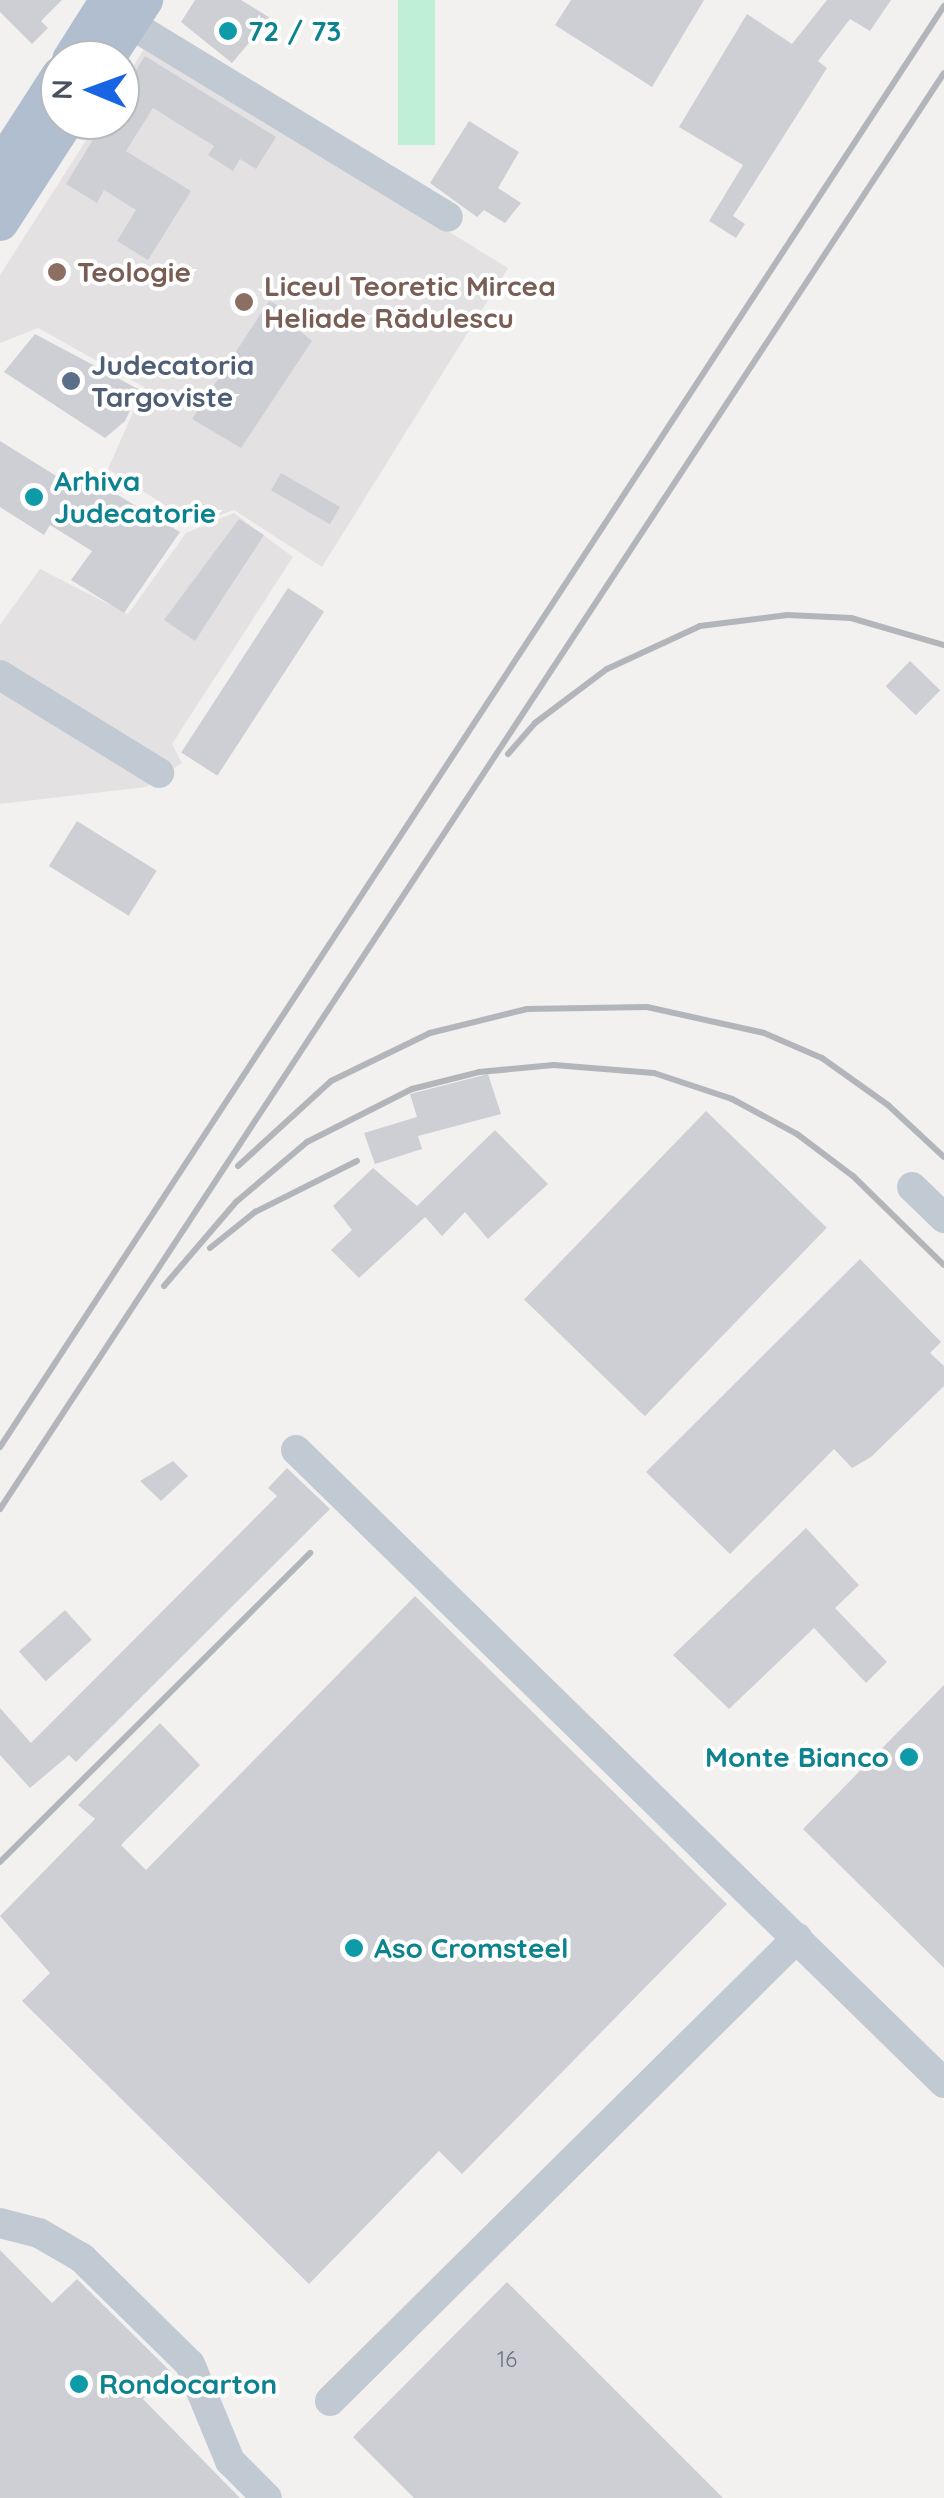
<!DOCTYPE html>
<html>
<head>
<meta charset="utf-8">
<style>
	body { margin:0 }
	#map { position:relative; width:944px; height:2498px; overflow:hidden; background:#f3f0f0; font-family:Quicksand,sans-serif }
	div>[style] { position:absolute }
	.education>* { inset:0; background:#e4e1e2 }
	.green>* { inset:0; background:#bff0d5; transform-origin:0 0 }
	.building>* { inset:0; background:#cdcfd5; transform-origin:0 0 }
	.minor>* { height:30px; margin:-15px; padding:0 15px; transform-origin:15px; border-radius:15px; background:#c1cad2 }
	.major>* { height:38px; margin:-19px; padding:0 19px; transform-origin:19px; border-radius:19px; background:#b0becf }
	.rail>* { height:6px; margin:-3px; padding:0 3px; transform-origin:3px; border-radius:3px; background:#b2b5ba }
	.dots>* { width:28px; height:28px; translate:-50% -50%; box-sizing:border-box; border:5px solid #fff; border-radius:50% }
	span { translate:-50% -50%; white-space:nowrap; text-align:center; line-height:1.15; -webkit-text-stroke:8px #fff; paint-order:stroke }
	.number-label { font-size:22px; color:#69717c }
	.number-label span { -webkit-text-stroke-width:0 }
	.culture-label { font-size:28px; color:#0d838f; font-weight:700 }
	.left { translate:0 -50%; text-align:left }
	.right { translate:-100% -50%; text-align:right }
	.education-label { font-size:28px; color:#785e54; font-weight:700 }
	.service-label { font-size:28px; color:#4e5e75; font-weight:700 }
	.north { position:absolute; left:40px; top:40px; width:100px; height:100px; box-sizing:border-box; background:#fff; border:2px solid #b6babf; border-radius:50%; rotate:271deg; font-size:28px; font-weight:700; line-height:40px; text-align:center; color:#48525e }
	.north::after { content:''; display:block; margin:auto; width:35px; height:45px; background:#1865e4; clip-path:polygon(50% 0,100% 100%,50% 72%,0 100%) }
</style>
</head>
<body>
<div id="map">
	<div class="education">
		<div style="clip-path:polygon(146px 46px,508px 268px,322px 567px,234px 510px,195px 524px,108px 469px,144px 387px,38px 328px,0 343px,0 275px,99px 120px,120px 120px,120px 87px)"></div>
		<div style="clip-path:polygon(234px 513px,293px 557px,172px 744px,182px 763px,146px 787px,0 804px,0 625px,40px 569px,128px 614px,186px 533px)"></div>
	</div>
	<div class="green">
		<div style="left:398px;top:0;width:37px;height:145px"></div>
	</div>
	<div class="building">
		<div style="clip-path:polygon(0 0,62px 0,41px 21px,48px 28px,32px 44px,0 12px)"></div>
		<div style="clip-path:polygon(195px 0,241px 0,270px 18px,232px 63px,181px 22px)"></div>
		<div style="clip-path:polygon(571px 0,704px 0,652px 87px,555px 25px)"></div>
		<div style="clip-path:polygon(827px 0,891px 0,870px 31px,850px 19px,818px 61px,827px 68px,733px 216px,745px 224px,736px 238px,709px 221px,743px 165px,679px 127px,747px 14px,792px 44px)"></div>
		<div style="clip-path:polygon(145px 56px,276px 137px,256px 169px,240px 159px,233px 171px,208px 155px,214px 146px,153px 108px,126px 151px,191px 191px,148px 260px,117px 241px,136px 210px,104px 190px,97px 203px,66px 184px,105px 120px,120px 120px,120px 96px)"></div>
		<div style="clip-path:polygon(469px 121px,519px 152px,498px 188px,521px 203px,505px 223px,484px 210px,477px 217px,430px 183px)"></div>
		<div style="clip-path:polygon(269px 301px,304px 318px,299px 330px,312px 341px,241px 448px,192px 419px)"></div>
		<div style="clip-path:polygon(35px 334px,140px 390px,125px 421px,105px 438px,4px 372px)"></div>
		<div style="clip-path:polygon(0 441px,74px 487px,84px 475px,180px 532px,124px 613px,71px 580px,92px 551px,50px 525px,44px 535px,0 507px)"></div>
		<div style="left:281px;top:473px;width:68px;height:20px;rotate:30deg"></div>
		<div style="clip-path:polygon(239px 519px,264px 535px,195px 641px,164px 620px)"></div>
		<div style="left:288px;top:588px;width:43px;height:196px;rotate:33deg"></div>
		<div style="left:910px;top:661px;width:42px;height:35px;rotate:44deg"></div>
		<div style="left:77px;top:821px;width:94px;height:53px;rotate:32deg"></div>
		<div style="clip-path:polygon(488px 1074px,501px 1114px,418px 1136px,422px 1149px,375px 1164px,364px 1133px,417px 1117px,410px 1094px)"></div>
		<div style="left:706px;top:1111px;width:168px;height:262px;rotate:44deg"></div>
		<div style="clip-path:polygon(495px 1130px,548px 1184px,488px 1239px,465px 1212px,442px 1236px,425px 1217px,359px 1278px,331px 1250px,352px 1230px,333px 1206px,373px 1168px,417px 1206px)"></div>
		<div style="clip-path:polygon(860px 1259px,941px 1342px,930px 1353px,944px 1366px,944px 1386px,871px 1457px,852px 1468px,834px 1449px,730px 1554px,646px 1472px)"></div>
		<div style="clip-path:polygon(173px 1461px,188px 1476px,161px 1501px,140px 1481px)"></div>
		<div style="clip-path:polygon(287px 1468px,330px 1509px,76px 1762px,69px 1755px,30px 1788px,0 1755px,0 1708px,31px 1743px,277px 1496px,268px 1488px)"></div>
		<div style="clip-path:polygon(806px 1528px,859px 1585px,835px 1608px,887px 1662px,866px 1683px,814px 1628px,729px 1709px,673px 1655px)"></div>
		<div style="clip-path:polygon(415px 1596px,727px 1904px,462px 2174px,439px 2151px,309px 2284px,22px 2001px,50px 1973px,0 1916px,95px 1819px,78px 1805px,160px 1723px,200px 1765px,121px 1845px,146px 1870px)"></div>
		<div style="left:65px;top:1610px;width:40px;height:62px;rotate:48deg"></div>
		<div style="clip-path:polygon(944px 1685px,944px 1968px,803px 1829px)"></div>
		<div style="clip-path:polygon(0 2250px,52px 2303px,77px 2279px,171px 2372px,143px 2399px,240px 2498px,0 2498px)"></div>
		<div style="clip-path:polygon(507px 2282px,723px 2498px,414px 2498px,353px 2437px)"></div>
	</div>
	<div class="minor">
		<div style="left:129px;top:23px;width:373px;rotate:31.3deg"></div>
		<div style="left:0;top:675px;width:187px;rotate:31.6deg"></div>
		<div style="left:912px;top:1187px;width:45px;rotate:44.1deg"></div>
		<div style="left:296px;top:1450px;width:906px;rotate:44.33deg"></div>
		<div style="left:0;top:2223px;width:40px;rotate:14.4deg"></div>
		<div style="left:39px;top:2233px;width:50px;rotate:30.2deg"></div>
		<div style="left:82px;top:2258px;width:151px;rotate:44.5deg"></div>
		<div style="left:190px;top:2364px;width:105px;rotate:67.6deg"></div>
		<div style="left:230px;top:2461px;width:52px;rotate:45deg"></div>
		<div style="left:330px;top:2401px;width:658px;rotate:-44.75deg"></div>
	</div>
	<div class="major">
		<div style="left:71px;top:60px;width:71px;rotate:-57.7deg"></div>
		<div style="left:105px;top:60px;width:72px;rotate:-57deg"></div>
		<div style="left:0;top:169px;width:111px;rotate:-57.2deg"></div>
		<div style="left:0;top:222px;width:121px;rotate:-57.1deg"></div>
	</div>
	<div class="rail">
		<div style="left:508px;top:754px;width:41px;rotate:-48.9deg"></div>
		<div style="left:535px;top:723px;width:90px;rotate:-36.9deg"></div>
		<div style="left:607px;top:669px;width:102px;rotate:-24.8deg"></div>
		<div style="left:700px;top:626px;width:88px;rotate:-7.2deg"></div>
		<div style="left:787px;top:615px;width:64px;rotate:2.7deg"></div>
		<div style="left:851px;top:618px;width:97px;rotate:16.2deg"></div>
		<div style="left:238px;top:1166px;width:126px;rotate:-42.4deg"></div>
		<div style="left:331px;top:1081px;width:110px;rotate:-25.9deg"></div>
		<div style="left:430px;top:1033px;width:100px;rotate:-13.9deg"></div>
		<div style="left:527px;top:1009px;width:120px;rotate:-1deg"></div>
		<div style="left:647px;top:1007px;width:120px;rotate:12.5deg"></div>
		<div style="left:764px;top:1033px;width:63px;rotate:23.3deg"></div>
		<div style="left:822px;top:1058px;width:81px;rotate:35.5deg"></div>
		<div style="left:888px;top:1105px;width:76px;rotate:42.9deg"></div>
		<div style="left:210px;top:1248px;width:58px;rotate:-38.7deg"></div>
		<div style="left:255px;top:1212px;width:114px;rotate:-26.6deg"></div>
		<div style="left:164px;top:1286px;width:111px;rotate:-49.4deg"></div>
		<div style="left:236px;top:1202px;width:93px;rotate:-40.2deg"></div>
		<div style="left:307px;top:1142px;width:118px;rotate:-26.8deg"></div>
		<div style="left:412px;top:1089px;width:69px;rotate:-14.2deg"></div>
		<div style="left:479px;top:1072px;width:75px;rotate:-5.3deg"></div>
		<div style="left:554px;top:1065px;width:100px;rotate:4.6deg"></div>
		<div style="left:654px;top:1073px;width:82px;rotate:18.4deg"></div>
		<div style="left:732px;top:1099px;width:74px;rotate:28.3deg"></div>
		<div style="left:797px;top:1134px;width:70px;rotate:36.9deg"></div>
		<div style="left:853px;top:1176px;width:127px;rotate:44.4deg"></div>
		<div style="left:0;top:1447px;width:1723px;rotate:-56.77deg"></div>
		<div style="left:0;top:1509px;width:1718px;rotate:-56.68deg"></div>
		<div style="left:0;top:1862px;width:438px;rotate:-44.9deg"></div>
	</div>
	<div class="dots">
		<div style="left:228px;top:31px;background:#0f9aa8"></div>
		<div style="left:57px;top:272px;background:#8d6e63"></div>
		<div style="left:244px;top:302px;background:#8d6e63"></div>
		<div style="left:71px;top:381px;background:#5c6f8a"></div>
		<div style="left:34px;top:497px;background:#0f9aa8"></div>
		<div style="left:909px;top:1757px;background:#0f9aa8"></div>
		<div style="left:354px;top:1948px;background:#0f9aa8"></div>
		<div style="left:79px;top:2384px;background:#0f9aa8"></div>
	</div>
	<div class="number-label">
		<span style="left:507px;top:2360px">16</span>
	</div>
	<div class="culture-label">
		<span class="left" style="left:248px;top:31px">72 / 73</span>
		<span class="left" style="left:54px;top:497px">Arhiva<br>Judecatorie</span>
		<span class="right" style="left:889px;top:1757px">Monte Bianco</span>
		<span class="left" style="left:374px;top:1948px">Aso Cromsteel</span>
		<span class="left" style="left:99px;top:2384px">Rondocarton</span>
	</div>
	<div class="education-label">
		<span class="left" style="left:77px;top:272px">Teologie</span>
		<span class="left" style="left:264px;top:302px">Liceul Teoretic Mircea<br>Heliade Rădulescu</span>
	</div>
	<div class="service-label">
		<span class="left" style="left:91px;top:381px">Judecatoria<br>Targoviste</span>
	</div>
	<div class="north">N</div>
</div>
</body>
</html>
